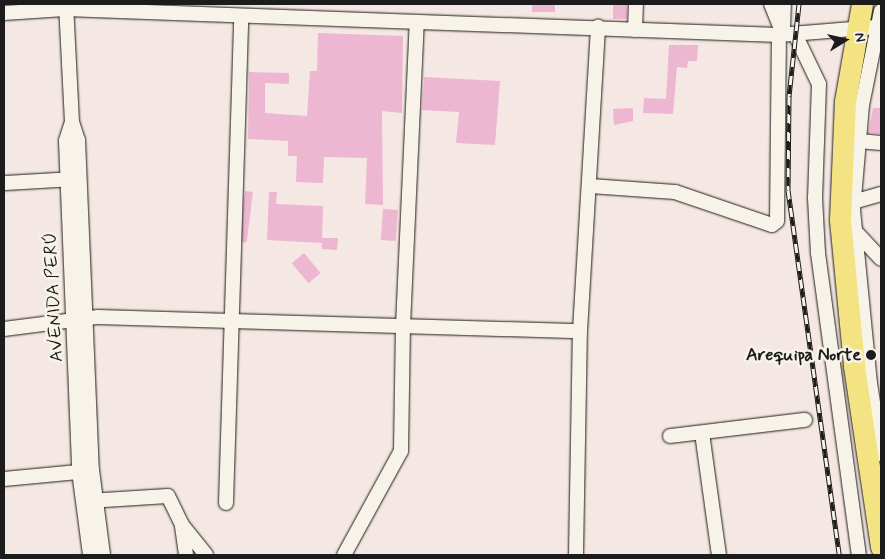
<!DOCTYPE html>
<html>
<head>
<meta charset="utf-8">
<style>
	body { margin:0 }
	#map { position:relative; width:885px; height:559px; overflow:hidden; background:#f5e7e3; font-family:Mynerve,sans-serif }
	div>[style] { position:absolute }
	.building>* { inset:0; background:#edb7d1; transform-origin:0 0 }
	.roads { filter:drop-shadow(0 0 1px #1c1c1c) drop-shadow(0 0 1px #1c1c1c) }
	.minor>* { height:14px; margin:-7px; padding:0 7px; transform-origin:7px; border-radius:7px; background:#f7f3e8 }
	.highway>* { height:21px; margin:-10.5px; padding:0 10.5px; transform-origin:10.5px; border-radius:10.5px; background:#f4e382 }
	.rail>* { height:5px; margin-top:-2.5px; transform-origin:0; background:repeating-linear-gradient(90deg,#f7f3e8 0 9px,#1c1c1c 0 18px); box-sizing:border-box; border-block:1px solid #1c1c1c }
	.dots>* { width:14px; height:14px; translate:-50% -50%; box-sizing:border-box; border:2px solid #f7f3e8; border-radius:50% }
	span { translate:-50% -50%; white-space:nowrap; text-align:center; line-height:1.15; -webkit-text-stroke:5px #f7f3e8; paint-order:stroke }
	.street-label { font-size:18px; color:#1c1c1c }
	.poi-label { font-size:18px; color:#1c1c1c; font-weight:700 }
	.right { translate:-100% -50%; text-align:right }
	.frame { position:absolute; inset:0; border:5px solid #1c1c1c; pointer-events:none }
	.north { position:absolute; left:820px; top:15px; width:50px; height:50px; -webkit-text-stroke:4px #f7f3e8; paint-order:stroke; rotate:80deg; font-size:14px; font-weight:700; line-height:20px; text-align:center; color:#1c1c1c }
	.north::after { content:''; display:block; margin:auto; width:18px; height:22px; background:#1c1c1c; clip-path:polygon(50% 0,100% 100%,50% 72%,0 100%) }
</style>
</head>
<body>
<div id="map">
	<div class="building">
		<div style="left:532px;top:4px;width:23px;height:8px"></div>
		<div style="left:613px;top:4px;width:14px;height:15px"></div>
		<div style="clip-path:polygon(318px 33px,403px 36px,402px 113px,382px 111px,383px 205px,365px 204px,367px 158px,324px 157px,323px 183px,296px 182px,297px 156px,288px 156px,288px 141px,248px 139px,249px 72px,289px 73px,289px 84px,265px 83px,265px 113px,307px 116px,310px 71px,317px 71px)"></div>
		<div style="clip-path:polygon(669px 45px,698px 45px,697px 61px,688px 61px,687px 68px,677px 67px,673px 114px,643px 113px,644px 98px,666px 99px)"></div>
		<div style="clip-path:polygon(424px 77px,500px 81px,495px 145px,456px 143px,459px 112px,422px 110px)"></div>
		<div style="clip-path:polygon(633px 108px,633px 121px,614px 125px,613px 109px)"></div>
		<div style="clip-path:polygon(873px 108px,881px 108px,881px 134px,868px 133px)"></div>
		<div style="left:245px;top:191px;width:8px;height:51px;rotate:7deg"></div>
		<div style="clip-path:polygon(269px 192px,277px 192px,276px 204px,323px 206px,322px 238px,338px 238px,337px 250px,322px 249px,322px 243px,267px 240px)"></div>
		<div style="left:383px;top:209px;width:15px;height:31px;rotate:4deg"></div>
		<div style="left:304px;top:253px;width:26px;height:16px;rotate:50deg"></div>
	</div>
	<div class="roads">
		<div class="minor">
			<div style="left:66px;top:4px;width:118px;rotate:87.1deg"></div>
			<div style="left:72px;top:122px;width:19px;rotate:72deg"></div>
			<div style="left:78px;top:140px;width:330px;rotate:87.6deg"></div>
			<div style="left:92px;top:470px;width:86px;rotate:82.6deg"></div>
			<div style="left:771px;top:4px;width:32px;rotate:68deg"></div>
			<div style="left:881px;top:11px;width:96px;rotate:101.4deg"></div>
			<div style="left:862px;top:105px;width:105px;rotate:94.9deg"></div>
			<div style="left:853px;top:210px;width:174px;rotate:84.4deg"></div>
			<div style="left:870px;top:383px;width:72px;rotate:81.2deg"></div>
			<div style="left:4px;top:13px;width:61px;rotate:-3.8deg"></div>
			<div style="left:65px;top:9px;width:714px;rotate:2.09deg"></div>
			<div style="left:779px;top:35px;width:98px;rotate:-4.7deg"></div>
			<div style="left:783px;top:29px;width:25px;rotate:-88deg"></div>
			<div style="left:635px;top:30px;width:26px;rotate:-88deg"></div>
			<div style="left:795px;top:34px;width:55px;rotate:64.4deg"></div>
			<div style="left:819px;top:84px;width:114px;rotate:92deg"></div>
			<div style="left:815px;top:198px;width:55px;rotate:86.9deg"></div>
			<div style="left:818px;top:253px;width:305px;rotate:82.3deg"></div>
			<div style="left:72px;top:122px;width:20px;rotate:108deg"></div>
			<div style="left:66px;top:141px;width:330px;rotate:87.7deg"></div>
			<div style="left:79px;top:471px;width:85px;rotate:82.5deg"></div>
			<div style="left:859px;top:141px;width:22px;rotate:5deg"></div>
			<div style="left:4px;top:183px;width:72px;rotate:-3.2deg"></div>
			<div style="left:590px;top:186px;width:85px;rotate:4deg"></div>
			<div style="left:675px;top:192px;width:102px;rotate:18.8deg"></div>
			<div style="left:772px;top:225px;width:6px;rotate:-39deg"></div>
			<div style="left:777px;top:221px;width:186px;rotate:-89.4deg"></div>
			<div style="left:853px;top:202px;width:29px;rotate:-16deg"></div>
			<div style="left:855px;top:231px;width:38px;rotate:47deg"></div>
			<div style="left:4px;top:329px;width:95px;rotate:-7.3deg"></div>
			<div style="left:98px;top:317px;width:482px;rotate:1.7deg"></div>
			<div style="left:702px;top:433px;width:123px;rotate:82.1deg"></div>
			<div style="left:670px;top:436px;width:136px;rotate:-6.8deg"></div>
			<div style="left:4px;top:479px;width:85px;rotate:-5.4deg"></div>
			<div style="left:88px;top:501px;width:80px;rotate:-3.6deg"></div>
			<div style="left:168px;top:496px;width:32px;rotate:64deg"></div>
			<div style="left:182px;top:525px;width:38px;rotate:51deg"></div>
			<div style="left:226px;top:503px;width:487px;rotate:-88.2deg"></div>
			<div style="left:182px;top:526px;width:29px;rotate:82deg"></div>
			<div style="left:344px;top:555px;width:119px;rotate:-61.3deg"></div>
			<div style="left:401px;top:451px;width:125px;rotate:-89.1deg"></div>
			<div style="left:403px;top:326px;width:304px;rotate:-87.4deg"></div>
			<div style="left:576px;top:555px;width:224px;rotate:-89deg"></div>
			<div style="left:580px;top:331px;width:305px;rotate:-86.6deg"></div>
		</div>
		<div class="highway">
			<div style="left:862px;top:4px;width:98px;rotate:99.9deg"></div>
			<div style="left:845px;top:101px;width:119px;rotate:92.4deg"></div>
			<div style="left:840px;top:220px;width:147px;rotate:84.5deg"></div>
			<div style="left:854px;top:366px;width:183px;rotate:81.5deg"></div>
		</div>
	</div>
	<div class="rail">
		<div style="left:799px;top:4px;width:93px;rotate:96.2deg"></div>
		<div style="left:789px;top:96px;width:94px;rotate:90.6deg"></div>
		<div style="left:788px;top:190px;width:369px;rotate:82deg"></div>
	</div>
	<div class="dots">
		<div style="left:871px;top:355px;background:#1c1c1c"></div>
	</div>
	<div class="street-label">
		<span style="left:54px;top:297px;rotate:-93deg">AVENIDA PERÚ</span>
	</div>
	<div class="poi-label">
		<span class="right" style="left:861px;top:355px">Arequipa Norte</span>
	</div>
	<div class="frame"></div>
	<div class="north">N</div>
</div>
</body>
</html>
